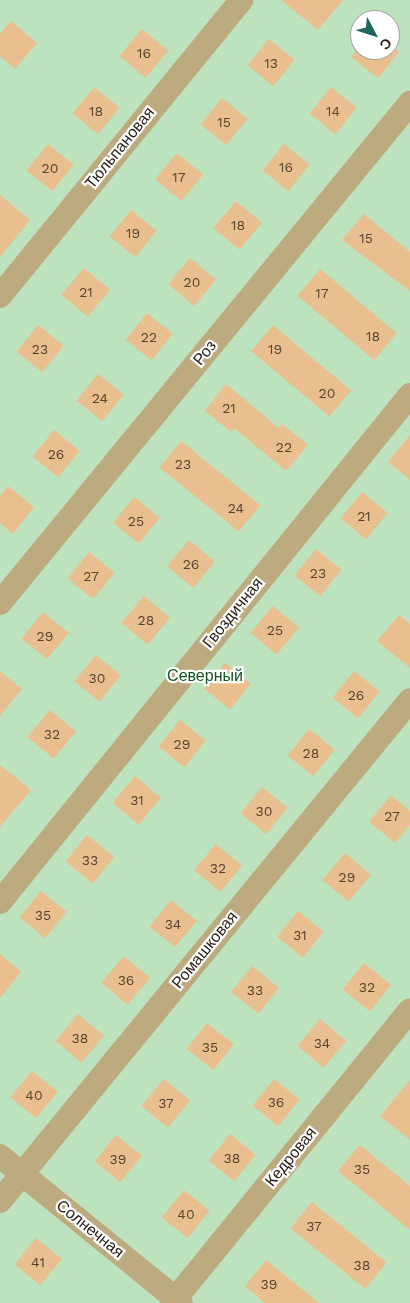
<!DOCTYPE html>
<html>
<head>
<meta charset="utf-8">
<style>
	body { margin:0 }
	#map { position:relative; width:410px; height:1303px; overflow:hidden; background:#fcecda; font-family:"Work Sans",sans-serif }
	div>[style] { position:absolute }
	.green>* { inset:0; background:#bde2be }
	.building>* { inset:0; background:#eabf8f; transform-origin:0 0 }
	.minor>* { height:24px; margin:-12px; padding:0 12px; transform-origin:12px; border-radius:12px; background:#bdab7f }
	span { translate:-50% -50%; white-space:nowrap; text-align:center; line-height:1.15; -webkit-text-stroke:4.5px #fff; paint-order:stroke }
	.number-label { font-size:14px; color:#564330 }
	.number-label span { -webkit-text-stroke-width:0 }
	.street-label { font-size:16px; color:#241a10 }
	.park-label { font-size:16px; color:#0f551d }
	.north { position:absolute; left:350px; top:10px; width:50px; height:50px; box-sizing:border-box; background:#fff; border:1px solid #a7a39f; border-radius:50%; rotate:130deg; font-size:14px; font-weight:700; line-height:20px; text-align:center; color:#241a10 }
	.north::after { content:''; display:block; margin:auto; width:18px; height:22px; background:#1d675f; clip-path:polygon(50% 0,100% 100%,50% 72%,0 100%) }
</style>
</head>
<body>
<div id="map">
	<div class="green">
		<div style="clip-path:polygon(evenodd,0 0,410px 0,410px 1303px,0 1303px,0 0,360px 20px,390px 20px,390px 50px,360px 50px,360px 20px)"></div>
	</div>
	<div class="building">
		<div style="clip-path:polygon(281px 0,343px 0,318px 30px)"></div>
		<div style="clip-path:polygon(11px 21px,37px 43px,15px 69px,0 56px,0 34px)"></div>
		<div style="left:142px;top:29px;width:34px;height:35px;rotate:40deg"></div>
		<div style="left:269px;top:39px;width:33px;height:34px;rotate:39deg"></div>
		<div style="clip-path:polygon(390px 44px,399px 52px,378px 78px,351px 57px,360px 47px,390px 50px)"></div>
		<div style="left:94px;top:87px;width:33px;height:34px;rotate:39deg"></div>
		<div style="left:331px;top:87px;width:33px;height:34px;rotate:39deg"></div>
		<div style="left:222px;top:98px;width:33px;height:34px;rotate:39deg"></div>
		<div style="left:48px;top:144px;width:33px;height:34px;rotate:39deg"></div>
		<div style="left:284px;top:144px;width:33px;height:34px;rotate:39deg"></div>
		<div style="left:177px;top:153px;width:34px;height:34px;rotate:40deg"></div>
		<div style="clip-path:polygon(0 195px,30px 220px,0 257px)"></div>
		<div style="left:236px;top:201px;width:34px;height:35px;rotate:40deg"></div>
		<div style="left:131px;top:210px;width:33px;height:34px;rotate:39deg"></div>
		<div style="clip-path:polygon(364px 214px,410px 252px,410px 291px,342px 240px)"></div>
		<div style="left:190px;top:258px;width:34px;height:34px;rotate:40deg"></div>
		<div style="left:84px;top:268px;width:34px;height:35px;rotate:40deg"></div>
		<div style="left:320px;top:269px;width:100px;height:35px;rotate:40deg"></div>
		<div style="left:147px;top:313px;width:33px;height:34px;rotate:39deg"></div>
		<div style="left:38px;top:325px;width:33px;height:34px;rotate:39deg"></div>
		<div style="left:273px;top:325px;width:102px;height:34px;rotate:40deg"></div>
		<div style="left:98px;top:374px;width:33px;height:34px;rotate:39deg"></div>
		<div style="clip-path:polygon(226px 384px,279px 428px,282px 424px,308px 445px,286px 471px,234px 428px,231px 432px,205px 411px)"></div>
		<div style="left:54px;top:430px;width:33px;height:34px;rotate:39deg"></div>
		<div style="clip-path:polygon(410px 435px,410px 480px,388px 462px)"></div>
		<div style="left:181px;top:441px;width:102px;height:34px;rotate:39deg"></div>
		<div style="clip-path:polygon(8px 486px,34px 507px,13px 534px,0 523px,0 496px)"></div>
		<div style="left:362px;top:492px;width:33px;height:34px;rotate:39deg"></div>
		<div style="left:134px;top:497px;width:33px;height:33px;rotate:39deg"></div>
		<div style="left:189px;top:540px;width:34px;height:34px;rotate:40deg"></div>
		<div style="left:316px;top:549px;width:33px;height:34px;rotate:39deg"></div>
		<div style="left:89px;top:552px;width:33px;height:34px;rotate:39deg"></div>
		<div style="left:144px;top:596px;width:34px;height:35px;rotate:40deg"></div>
		<div style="left:273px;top:606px;width:34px;height:35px;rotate:40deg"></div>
		<div style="left:43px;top:612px;width:33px;height:34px;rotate:39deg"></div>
		<div style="clip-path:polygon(399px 615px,410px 624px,410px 668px,377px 641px)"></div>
		<div style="left:96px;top:655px;width:32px;height:34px;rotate:39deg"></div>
		<div style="left:225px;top:663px;width:33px;height:33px;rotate:39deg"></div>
		<div style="clip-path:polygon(0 671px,22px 689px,0 716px)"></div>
		<div style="left:354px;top:671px;width:33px;height:34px;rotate:39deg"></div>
		<div style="left:50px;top:710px;width:34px;height:35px;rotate:40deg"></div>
		<div style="left:180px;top:720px;width:33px;height:34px;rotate:39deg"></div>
		<div style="left:309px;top:729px;width:33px;height:34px;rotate:39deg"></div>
		<div style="clip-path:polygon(0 765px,31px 790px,0 827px)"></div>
		<div style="left:135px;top:776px;width:34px;height:35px;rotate:40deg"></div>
		<div style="left:262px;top:787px;width:33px;height:34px;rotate:39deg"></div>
		<div style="clip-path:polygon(391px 795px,410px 811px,410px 825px,395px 843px,369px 822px)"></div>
		<div style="left:87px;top:835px;width:35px;height:34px;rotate:39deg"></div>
		<div style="left:216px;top:844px;width:34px;height:34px;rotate:40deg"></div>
		<div style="left:345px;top:853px;width:34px;height:35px;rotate:40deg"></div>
		<div style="left:41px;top:891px;width:33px;height:34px;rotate:39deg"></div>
		<div style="left:171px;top:900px;width:33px;height:34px;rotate:39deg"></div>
		<div style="left:298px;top:911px;width:33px;height:33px;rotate:39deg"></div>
		<div style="clip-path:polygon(0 954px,21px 972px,0 998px)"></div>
		<div style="left:124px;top:956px;width:34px;height:35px;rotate:40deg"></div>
		<div style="left:364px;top:963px;width:35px;height:34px;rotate:39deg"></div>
		<div style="left:252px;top:966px;width:35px;height:33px;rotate:39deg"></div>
		<div style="left:78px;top:1014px;width:34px;height:35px;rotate:40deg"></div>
		<div style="left:320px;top:1019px;width:34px;height:35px;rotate:40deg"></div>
		<div style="left:207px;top:1023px;width:34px;height:33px;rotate:38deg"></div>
		<div style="left:32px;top:1071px;width:33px;height:34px;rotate:39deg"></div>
		<div style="left:164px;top:1079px;width:34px;height:35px;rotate:40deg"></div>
		<div style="left:274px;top:1079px;width:33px;height:34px;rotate:39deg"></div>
		<div style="clip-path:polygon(410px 1080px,410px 1140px,380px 1116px)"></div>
		<div style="left:230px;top:1134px;width:33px;height:34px;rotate:39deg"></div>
		<div style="left:116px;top:1135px;width:33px;height:34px;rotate:39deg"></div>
		<div style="clip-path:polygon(360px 1145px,410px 1186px,410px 1230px,338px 1171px)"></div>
		<div style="left:184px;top:1190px;width:33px;height:35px;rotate:39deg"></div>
		<div style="left:312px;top:1202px;width:96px;height:34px;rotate:39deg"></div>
		<div style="left:36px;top:1238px;width:33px;height:34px;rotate:39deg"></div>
		<div style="clip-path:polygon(266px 1260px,319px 1303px,265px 1303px,245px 1286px)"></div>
	</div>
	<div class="minor">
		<div style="left:0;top:296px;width:382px;rotate:-50.8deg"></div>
		<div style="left:0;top:603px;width:647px;rotate:-50.65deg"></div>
		<div style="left:0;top:902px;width:652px;rotate:-51.04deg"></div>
		<div style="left:0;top:1156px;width:233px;rotate:39.1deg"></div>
		<div style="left:0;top:1201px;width:647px;rotate:-50.7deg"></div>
		<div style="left:172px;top:1303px;width:377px;rotate:-50.9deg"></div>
	</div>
	<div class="number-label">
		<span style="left:144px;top:53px">16</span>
		<span style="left:271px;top:63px">13</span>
		<span style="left:96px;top:111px">18</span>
		<span style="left:333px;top:111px">14</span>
		<span style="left:224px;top:122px">15</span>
		<span style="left:286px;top:167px">16</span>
		<span style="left:50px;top:168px">20</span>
		<span style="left:179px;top:177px">17</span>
		<span style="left:238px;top:225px">18</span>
		<span style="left:133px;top:233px">19</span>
		<span style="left:366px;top:238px">15</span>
		<span style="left:192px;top:282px">20</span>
		<span style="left:86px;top:292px">21</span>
		<span style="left:322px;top:293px">17</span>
		<span style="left:373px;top:336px">18</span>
		<span style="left:149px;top:337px">22</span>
		<span style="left:40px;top:349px">23</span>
		<span style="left:275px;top:349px">19</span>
		<span style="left:327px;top:393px">20</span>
		<span style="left:100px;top:398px">24</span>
		<span style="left:229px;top:408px">21</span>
		<span style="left:284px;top:447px">22</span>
		<span style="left:56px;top:454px">26</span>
		<span style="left:183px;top:464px">23</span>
		<span style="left:236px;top:508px">24</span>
		<span style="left:364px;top:516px">21</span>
		<span style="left:136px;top:521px">25</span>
		<span style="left:191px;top:564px">26</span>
		<span style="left:318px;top:573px">23</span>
		<span style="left:91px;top:576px">27</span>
		<span style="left:146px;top:620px">28</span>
		<span style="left:275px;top:630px">25</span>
		<span style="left:45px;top:636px">29</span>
		<span style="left:97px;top:678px">30</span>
		<span style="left:356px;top:695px">26</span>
		<span style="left:52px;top:734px">32</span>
		<span style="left:182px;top:744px">29</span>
		<span style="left:311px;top:753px">28</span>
		<span style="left:137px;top:800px">31</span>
		<span style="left:264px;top:811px">30</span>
		<span style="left:392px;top:816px">27</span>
		<span style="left:90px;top:860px">33</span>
		<span style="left:218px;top:868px">32</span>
		<span style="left:347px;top:877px">29</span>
		<span style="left:43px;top:915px">35</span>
		<span style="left:173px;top:924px">34</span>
		<span style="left:300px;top:935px">31</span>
		<span style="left:126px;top:980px">36</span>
		<span style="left:367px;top:987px">32</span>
		<span style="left:255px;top:990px">33</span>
		<span style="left:80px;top:1038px">38</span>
		<span style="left:322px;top:1043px">34</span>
		<span style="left:210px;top:1047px">35</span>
		<span style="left:34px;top:1095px">40</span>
		<span style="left:276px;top:1102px">36</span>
		<span style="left:166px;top:1103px">37</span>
		<span style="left:232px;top:1158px">38</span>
		<span style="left:118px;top:1159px">39</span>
		<span style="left:362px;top:1169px">35</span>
		<span style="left:186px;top:1214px">40</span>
		<span style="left:314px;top:1226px">37</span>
		<span style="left:38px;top:1262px">41</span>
		<span style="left:362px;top:1265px">38</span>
		<span style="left:269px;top:1284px">39</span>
	</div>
	<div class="street-label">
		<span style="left:120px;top:148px;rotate:-51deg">Тюльпановая</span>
		<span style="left:205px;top:353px;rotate:-51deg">Роз</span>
		<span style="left:233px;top:613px;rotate:-51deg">Гвоздичная</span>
		<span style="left:205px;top:950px;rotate:-51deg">Ромашковая</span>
		<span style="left:291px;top:1157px;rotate:-51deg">Кедровая</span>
		<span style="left:90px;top:1229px;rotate:39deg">Солнечная</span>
	</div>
	<div class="park-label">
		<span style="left:205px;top:676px">Северный</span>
	</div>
	<div class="north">С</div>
</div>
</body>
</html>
